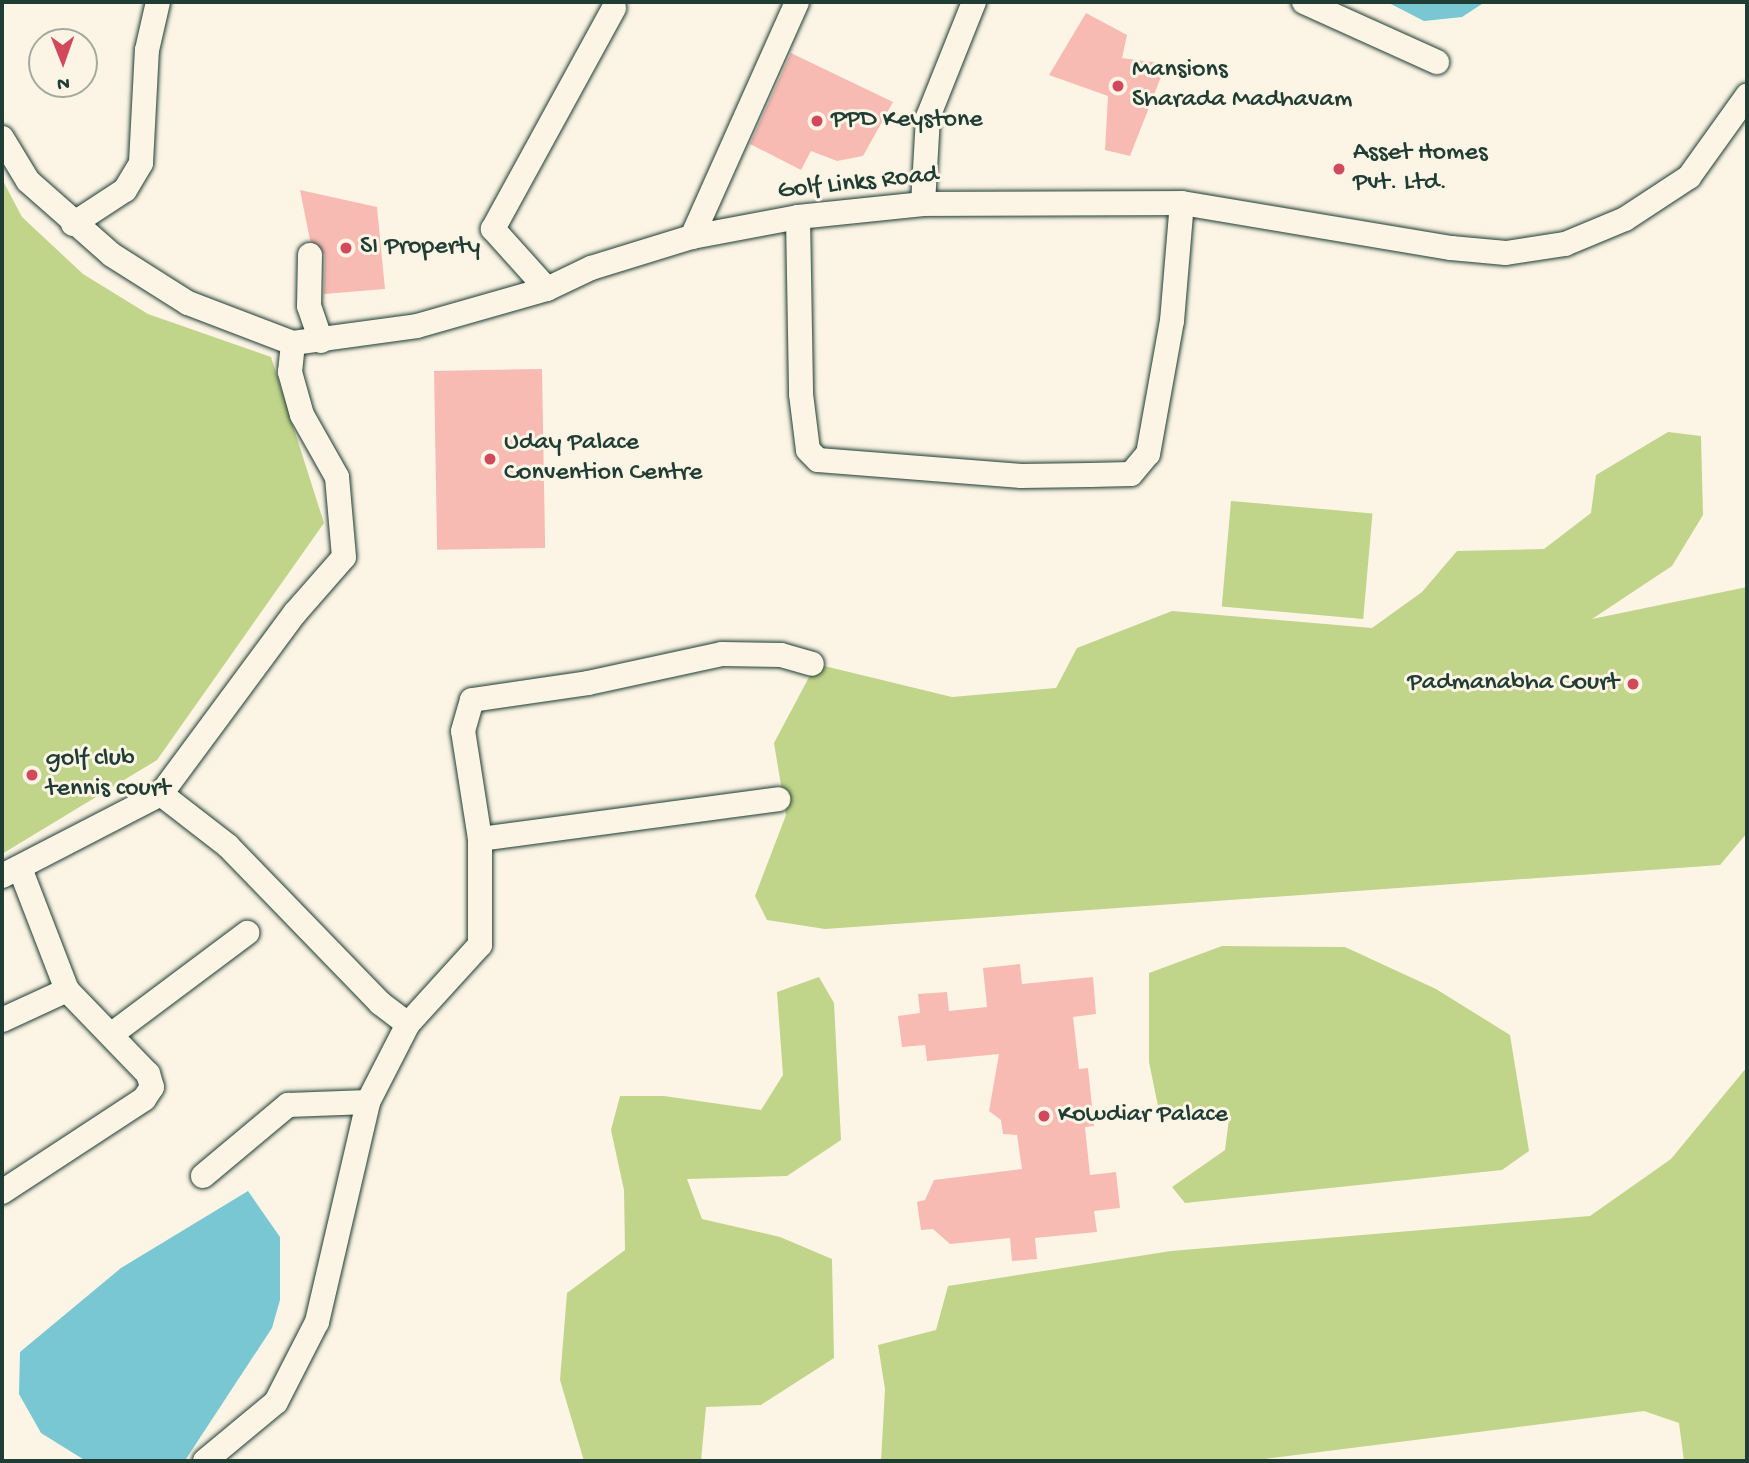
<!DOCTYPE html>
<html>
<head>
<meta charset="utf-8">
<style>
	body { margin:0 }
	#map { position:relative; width:1749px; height:1463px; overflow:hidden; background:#fcf5e5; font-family:"Gochi Hand",sans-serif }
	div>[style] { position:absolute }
	.green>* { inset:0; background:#c0d48a; transform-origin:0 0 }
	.water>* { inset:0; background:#78c7d3 }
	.building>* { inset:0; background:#f7bbb3; transform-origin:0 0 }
	.roads { filter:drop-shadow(0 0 2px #1f3d34) drop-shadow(0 0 2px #1f3d34) }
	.minor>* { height:24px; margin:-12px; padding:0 12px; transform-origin:12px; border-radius:12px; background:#fcf5e5 }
	.dots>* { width:19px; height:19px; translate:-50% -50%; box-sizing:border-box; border:4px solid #fcf5e5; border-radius:50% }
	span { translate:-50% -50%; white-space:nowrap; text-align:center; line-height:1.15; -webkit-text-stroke:6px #fcf5e5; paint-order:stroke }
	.poi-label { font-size:26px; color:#1f3d34 }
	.left { translate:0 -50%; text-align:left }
	.right { translate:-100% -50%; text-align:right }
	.street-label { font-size:26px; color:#1f3d34 }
	.frame { position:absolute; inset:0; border:4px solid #1f3d34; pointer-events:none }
	.north { position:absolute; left:28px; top:28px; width:70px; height:70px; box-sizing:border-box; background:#fcf5e5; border:2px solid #a4ab9e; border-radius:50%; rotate:179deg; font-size:19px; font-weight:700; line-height:28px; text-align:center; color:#1f3d34 }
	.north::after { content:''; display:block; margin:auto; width:24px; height:32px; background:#d1495b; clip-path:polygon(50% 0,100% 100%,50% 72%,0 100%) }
</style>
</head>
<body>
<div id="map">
	<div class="green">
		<div style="clip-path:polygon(2px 179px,22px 217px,83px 274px,148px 314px,271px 357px,324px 523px,157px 760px,2px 854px)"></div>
		<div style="clip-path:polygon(1668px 432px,1701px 436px,1703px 515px,1672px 566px,1592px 619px,1747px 587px,1747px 833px,1720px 865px,825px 929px,767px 920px,755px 896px,786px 815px,774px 743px,816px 664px,952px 697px,1056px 688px,1077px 648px,1172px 611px,1372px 628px,1422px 592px,1457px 551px,1544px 549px,1591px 513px,1596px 475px)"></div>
		<div style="left:1231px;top:501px;width:142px;height:106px;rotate:5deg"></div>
		<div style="clip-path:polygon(1222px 946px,1345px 947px,1436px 989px,1510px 1035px,1529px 1151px,1502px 1170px,1185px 1203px,1172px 1187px,1225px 1150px,1229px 1119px,1158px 1106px,1149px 1062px,1149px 973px)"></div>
		<div style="clip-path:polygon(819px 977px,834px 1003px,841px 1140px,787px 1176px,687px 1179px,702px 1219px,780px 1237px,832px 1259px,834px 1358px,761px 1405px,706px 1407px,701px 1461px,584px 1461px,560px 1380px,567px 1293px,625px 1250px,624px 1190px,611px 1130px,620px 1096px,664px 1096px,761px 1110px,783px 1075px,777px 992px)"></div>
		<div style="clip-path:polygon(1747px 1067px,1747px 1461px,1684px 1461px,1679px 1423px,1644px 1411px,1249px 1461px,881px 1461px,885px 1389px,878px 1345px,936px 1330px,948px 1286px,1171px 1251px,1590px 1216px,1671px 1159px)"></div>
	</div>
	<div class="water">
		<div style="clip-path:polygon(1387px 2px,1485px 2px,1462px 17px,1424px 21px)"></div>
		<div style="clip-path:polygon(248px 1191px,280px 1237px,280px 1300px,272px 1328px,186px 1459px,86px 1461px,41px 1433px,19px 1394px,20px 1352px,121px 1268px)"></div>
	</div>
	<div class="building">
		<div style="clip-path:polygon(1086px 13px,1127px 35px,1122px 58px,1166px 64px,1130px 156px,1105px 150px,1108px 96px,1049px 75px)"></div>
		<div style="clip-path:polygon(791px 53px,893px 102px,863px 156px,837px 161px,811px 151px,801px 170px,750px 144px)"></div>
		<div style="clip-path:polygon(300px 190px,377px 207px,385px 289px,324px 294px,325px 255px,310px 240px)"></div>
		<div style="left:542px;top:369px;width:179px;height:108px;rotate:89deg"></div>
		<div style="clip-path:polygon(1020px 964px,1022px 984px,1093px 977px,1096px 1014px,1073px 1017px,1079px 1069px,1088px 1068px,1094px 1126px,1085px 1127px,1090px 1175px,1116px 1172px,1120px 1208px,1094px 1211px,1097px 1232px,1035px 1238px,1037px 1259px,1012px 1261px,1010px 1238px,950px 1244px,933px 1229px,921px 1230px,917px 1202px,925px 1200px,934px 1180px,1022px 1169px,1017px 1135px,1003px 1134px,1001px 1120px,989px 1111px,999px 1054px,927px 1061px,925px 1045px,902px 1047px,898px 1016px,920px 1013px,918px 994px,947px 992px,949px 1011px,987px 1007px,983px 968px)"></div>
	</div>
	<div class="roads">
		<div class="minor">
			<div style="left:1304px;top:2px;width:146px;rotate:24.3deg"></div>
			<div style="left:2px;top:138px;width:50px;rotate:58.8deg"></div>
			<div style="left:28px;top:181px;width:112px;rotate:41.4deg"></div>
			<div style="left:112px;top:255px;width:90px;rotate:32.3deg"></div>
			<div style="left:188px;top:303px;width:112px;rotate:20.9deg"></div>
			<div style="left:293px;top:343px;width:125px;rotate:-7.8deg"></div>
			<div style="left:417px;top:326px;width:135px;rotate:-15.9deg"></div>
			<div style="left:547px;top:289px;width:49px;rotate:-25.5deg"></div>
			<div style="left:591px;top:268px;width:106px;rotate:-17.1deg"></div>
			<div style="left:692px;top:237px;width:108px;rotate:-10.7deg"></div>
			<div style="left:798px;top:217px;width:126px;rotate:-5.9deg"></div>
			<div style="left:923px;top:204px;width:259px;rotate:-0.2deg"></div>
			<div style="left:1182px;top:203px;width:273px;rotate:9.5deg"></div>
			<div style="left:1451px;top:248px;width:55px;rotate:5.2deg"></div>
			<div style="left:1506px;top:253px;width:60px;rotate:-8.7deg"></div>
			<div style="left:1565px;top:244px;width:65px;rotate:-22.6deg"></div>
			<div style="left:1625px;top:219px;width:77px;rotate:-33.3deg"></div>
			<div style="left:1689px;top:177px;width:100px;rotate:-54.4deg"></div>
			<div style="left:923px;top:204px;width:87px;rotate:-86.7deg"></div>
			<div style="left:928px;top:117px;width:124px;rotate:-68.2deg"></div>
			<div style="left:798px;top:217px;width:177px;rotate:89deg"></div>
			<div style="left:801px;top:394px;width:56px;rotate:82.9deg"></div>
			<div style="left:808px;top:450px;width:14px;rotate:45deg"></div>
			<div style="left:818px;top:460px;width:204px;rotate:4.5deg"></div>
			<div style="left:1021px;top:476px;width:69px;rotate:-0.8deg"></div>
			<div style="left:1090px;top:475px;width:41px;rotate:-1.4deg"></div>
			<div style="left:1131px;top:474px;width:26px;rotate:-50deg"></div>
			<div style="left:1148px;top:454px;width:135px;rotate:-79.8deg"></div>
			<div style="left:1172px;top:321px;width:118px;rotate:-85.2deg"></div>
			<div style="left:73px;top:224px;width:62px;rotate:-33.2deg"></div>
			<div style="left:125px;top:190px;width:31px;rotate:-59deg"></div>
			<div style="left:141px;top:163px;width:113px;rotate:-87deg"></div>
			<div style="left:147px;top:50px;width:49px;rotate:-77.1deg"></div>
			<div style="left:692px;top:237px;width:257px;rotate:-65.9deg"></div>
			<div style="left:310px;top:255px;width:51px;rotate:91.1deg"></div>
			<div style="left:309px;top:306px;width:37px;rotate:71deg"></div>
			<div style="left:547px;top:289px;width:81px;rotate:-132deg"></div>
			<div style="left:493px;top:229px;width:252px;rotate:-61.3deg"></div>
			<div style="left:161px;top:794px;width:85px;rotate:37.8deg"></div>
			<div style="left:228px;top:846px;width:219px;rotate:45.9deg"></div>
			<div style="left:380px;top:1003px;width:35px;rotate:37deg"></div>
			<div style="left:480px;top:839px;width:301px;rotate:-7.6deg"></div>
			<div style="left:2px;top:876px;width:179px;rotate:-27.3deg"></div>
			<div style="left:161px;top:794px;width:225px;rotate:-53.5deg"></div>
			<div style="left:295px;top:613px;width:74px;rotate:-48.8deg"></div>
			<div style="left:344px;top:557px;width:80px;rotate:-95deg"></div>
			<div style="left:337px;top:477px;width:71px;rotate:-119.4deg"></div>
			<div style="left:302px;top:415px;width:45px;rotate:-105.6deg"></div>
			<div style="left:290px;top:372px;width:29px;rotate:-84deg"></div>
			<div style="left:2px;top:1020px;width:72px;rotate:-24.8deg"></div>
			<div style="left:112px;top:1034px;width:169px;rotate:-36.8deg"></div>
			<div style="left:203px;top:1176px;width:111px;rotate:-39.9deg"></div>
			<div style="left:288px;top:1105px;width:80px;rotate:-2.1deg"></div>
			<div style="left:2px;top:1192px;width:170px;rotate:-33.2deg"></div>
			<div style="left:144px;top:1099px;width:14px;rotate:-56deg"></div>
			<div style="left:152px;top:1087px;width:14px;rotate:-107deg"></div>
			<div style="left:148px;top:1074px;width:117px;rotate:-134deg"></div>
			<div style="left:67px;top:990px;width:131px;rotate:-111.1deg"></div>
			<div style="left:205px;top:1461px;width:92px;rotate:-39.7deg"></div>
			<div style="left:276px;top:1402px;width:90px;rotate:-62.9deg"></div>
			<div style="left:317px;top:1322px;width:226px;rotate:-76.9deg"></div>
			<div style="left:368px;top:1102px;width:88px;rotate:-62.9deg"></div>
			<div style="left:408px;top:1024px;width:107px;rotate:-47.7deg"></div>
			<div style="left:480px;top:945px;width:106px;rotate:-90deg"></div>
			<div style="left:480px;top:839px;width:109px;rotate:-98.9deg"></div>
			<div style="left:463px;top:731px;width:32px;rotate:-74deg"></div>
			<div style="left:472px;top:700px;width:117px;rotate:-8.3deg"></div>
			<div style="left:588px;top:683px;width:137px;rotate:-12.2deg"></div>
			<div style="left:722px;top:654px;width:59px;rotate:1deg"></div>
			<div style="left:781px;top:655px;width:32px;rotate:16deg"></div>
		</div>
	</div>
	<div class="dots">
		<div style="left:1118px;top:86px;background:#d1495b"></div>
		<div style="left:817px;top:121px;background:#d1495b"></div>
		<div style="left:1339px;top:169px;background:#d1495b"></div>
		<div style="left:346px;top:248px;background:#d1495b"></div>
		<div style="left:490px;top:459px;background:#d1495b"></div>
		<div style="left:1633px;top:684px;background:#d1495b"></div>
		<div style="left:32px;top:775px;background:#d1495b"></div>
		<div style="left:1044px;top:1116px;background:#d1495b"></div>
	</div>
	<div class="poi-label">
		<span class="left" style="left:1132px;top:86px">Mansions<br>Sharada Madhavam</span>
		<span class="left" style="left:831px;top:121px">PPD Keystone</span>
		<span class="left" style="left:1353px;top:169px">Asset Homes<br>Pvt. Ltd.</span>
		<span class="left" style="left:360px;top:248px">SI Property</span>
		<span class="left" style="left:504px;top:459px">Uday Palace<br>Convention Centre</span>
		<span class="right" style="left:1619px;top:684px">Padmanabha Court</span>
		<span class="left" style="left:46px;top:775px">golf club<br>tennis court</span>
		<span class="left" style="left:1058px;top:1116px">Kowdiar Palace</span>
	</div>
	<div class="street-label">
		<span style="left:858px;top:184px;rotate:-6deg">Golf Links Road</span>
	</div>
	<div class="frame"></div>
	<div class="north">N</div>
</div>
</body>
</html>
